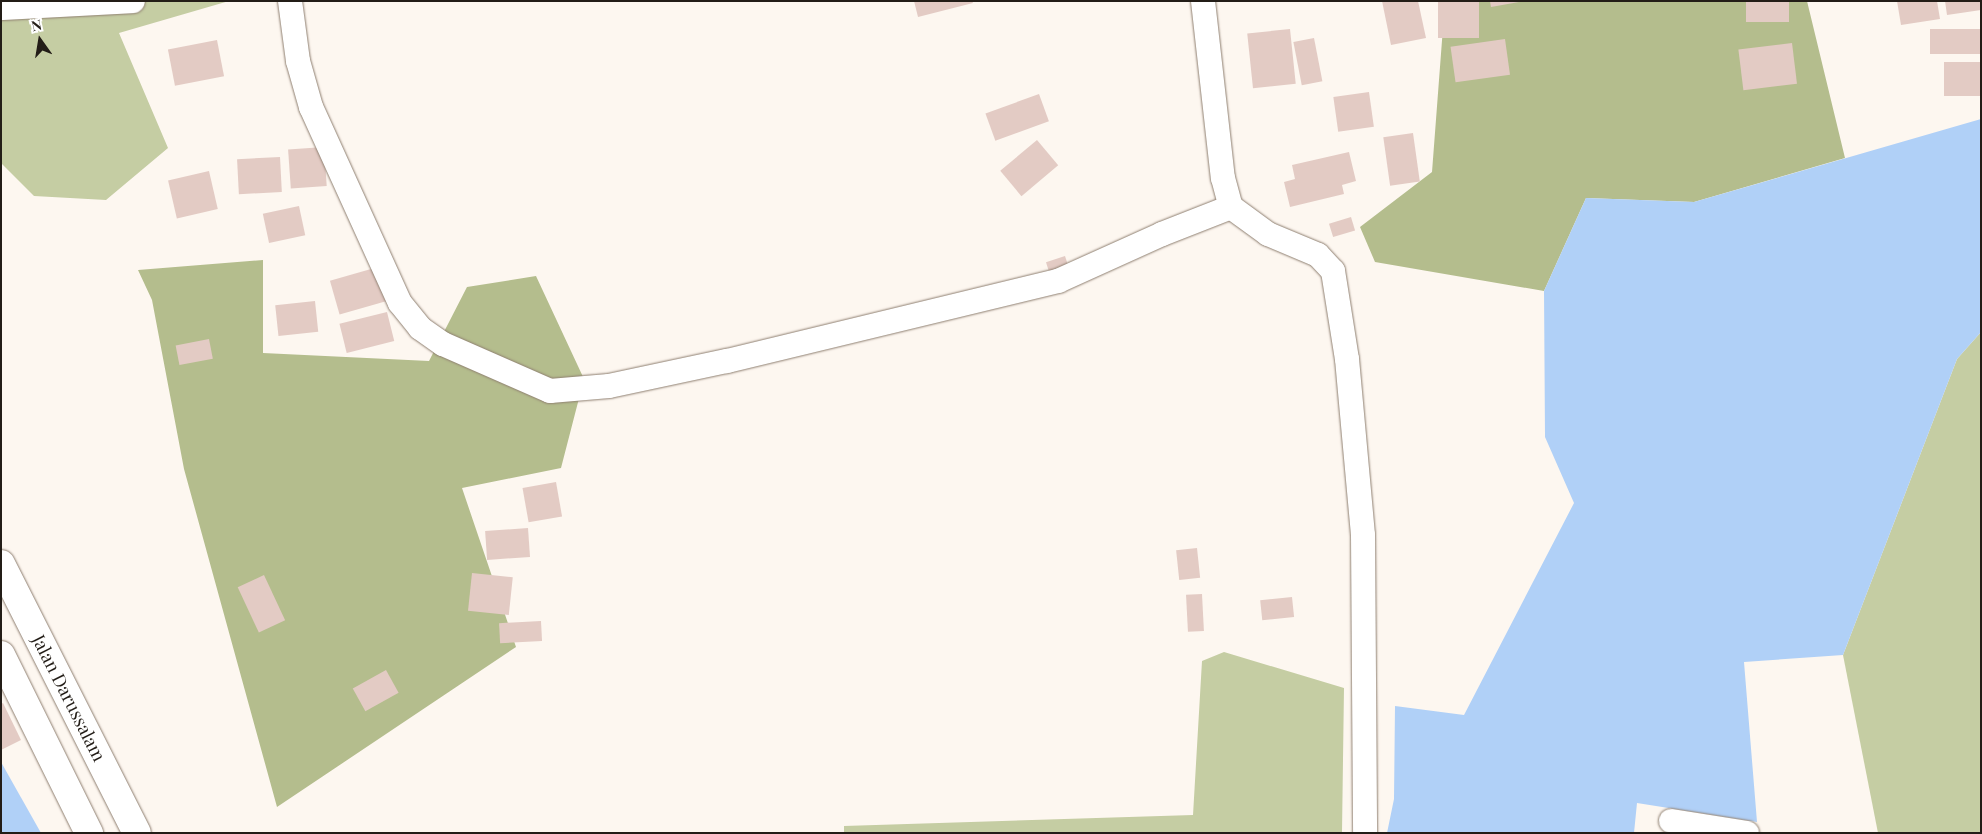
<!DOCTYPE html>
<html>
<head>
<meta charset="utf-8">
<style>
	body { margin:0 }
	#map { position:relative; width:1982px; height:834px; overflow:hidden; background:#fdf7f0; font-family:"Playfair Display",serif }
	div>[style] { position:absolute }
	.green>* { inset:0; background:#c5cda3 }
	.forest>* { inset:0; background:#b4bd8d }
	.water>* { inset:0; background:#b0d0f7 }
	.building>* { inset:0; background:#e3cbc4; transform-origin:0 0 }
	.roads { filter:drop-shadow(0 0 1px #8e7f70) drop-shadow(0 0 1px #8e7f70) }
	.minor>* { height:24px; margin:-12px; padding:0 12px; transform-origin:12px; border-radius:12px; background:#fff }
	.tertiary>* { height:28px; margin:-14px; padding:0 14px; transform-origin:14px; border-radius:14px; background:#fff }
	span { translate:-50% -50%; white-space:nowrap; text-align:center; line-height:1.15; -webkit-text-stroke:4px #fff; paint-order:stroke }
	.street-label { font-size:18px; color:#231d17 }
	.frame { position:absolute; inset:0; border:2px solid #231d17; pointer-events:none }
	.north { position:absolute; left:15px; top:15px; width:50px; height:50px; -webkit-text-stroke:4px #fff; paint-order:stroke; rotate:347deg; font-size:14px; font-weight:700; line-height:20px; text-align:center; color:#231d17 }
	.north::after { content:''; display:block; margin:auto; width:18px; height:22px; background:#231d17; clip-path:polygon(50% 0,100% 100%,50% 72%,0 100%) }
</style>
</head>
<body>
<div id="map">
	<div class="green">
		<div style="clip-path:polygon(1px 1px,229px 1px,119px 33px,168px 148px,106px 200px,34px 196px,1px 163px)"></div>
		<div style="clip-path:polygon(1981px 332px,1981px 833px,1878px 833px,1843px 655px,1957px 359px)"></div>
		<div style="clip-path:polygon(1224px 652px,1344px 688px,1342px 833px,844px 833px,844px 826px,1193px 815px,1202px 661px)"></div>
	</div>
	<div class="forest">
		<div style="clip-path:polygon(1445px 1px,1807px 1px,1845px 158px,1694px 202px,1586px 198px,1544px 291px,1375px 262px,1360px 227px,1432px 172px)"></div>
		<div style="clip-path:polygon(263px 260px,263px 353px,429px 361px,467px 287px,536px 276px,584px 379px,561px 468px,462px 488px,516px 647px,277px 807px,184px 469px,152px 300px,138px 270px)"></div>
	</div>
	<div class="water">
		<div style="clip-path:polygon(1981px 119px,1981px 332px,1957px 359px,1843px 655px,1744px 662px,1757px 822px,1637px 803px,1634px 833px,1387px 833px,1394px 799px,1395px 706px,1464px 715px,1574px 503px,1545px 437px,1544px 291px,1586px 198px,1694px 202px)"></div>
		<div style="clip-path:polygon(1px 762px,41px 833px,1px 833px)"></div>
	</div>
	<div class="building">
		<div style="clip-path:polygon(914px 1px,972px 1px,973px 3px,918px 17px)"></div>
		<div style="clip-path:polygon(1382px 1px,1418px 1px,1426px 38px,1391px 45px)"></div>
		<div style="left:1438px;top:1px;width:41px;height:37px"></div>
		<div style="clip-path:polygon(1490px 1px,1519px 1px,1519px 2px,1491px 7px)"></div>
		<div style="left:1746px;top:1px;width:43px;height:21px"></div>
		<div style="clip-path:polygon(1897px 1px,1937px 1px,1940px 19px,1901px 25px)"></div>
		<div style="clip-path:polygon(1945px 1px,1981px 1px,1981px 10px,1947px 15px)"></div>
		<div style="left:1290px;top:29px;width:55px;height:43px;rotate:84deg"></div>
		<div style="left:1981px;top:29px;width:25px;height:51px;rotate:90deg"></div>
		<div style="left:1314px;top:38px;width:44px;height:21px;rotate:79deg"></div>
		<div style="left:1505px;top:39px;width:36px;height:55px;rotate:82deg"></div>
		<div style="left:217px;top:40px;width:37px;height:50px;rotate:79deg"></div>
		<div style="left:1792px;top:43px;width:41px;height:54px;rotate:83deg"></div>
		<div style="left:1981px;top:62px;width:34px;height:37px;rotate:90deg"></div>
		<div style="left:1369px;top:92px;width:35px;height:36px;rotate:82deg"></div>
		<div style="left:1039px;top:94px;width:29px;height:57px;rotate:70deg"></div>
		<div style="left:1413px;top:133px;width:49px;height:30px;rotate:82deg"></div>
		<div style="left:1037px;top:140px;width:33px;height:48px;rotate:50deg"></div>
		<div style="left:324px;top:147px;width:39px;height:36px;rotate:86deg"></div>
		<div style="clip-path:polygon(1349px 152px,1356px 181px,1342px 185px,1344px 194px,1290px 207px,1284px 182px,1295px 179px,1292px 165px)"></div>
		<div style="left:280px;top:157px;width:35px;height:43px;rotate:87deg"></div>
		<div style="left:209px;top:171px;width:39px;height:42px;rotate:77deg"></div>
		<div style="left:299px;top:206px;width:30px;height:37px;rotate:78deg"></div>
		<div style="left:1351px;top:217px;width:14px;height:23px;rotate:73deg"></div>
		<div style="left:1065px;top:256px;width:19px;height:20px;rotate:72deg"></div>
		<div style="left:378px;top:267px;width:35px;height:50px;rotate:74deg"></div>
		<div style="left:315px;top:301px;width:31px;height:40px;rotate:84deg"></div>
		<div style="left:387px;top:312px;width:30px;height:49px;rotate:76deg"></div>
		<div style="left:209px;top:339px;width:20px;height:34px;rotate:79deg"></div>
		<div style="left:556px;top:482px;width:35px;height:34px;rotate:80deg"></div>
		<div style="left:528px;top:528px;width:29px;height:43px;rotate:86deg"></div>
		<div style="left:1197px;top:548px;width:30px;height:21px;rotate:84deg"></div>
		<div style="left:472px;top:573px;width:41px;height:38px;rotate:6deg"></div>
		<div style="left:264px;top:575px;width:50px;height:29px;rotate:65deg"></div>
		<div style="left:1202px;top:594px;width:37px;height:16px;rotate:87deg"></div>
		<div style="left:1292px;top:597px;width:20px;height:32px;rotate:84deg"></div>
		<div style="left:541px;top:621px;width:20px;height:42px;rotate:87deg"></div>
		<div style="left:386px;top:670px;width:26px;height:38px;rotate:61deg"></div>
		<div style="clip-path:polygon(3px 703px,21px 740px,1px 750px,1px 704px)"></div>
	</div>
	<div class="roads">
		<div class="minor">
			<div style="left:290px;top:1px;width:61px;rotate:82.4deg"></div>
			<div style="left:298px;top:61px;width:48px;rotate:74.2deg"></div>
			<div style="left:311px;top:107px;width:215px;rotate:65.6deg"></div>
			<div style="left:400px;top:303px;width:32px;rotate:51deg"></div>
			<div style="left:420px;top:328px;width:28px;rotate:35deg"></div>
			<div style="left:443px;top:344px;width:117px;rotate:23.7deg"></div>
			<div style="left:550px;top:391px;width:59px;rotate:-4.8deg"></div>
			<div style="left:609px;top:386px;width:121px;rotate:-12deg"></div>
			<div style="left:727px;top:361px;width:341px;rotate:-13.6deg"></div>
			<div style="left:1058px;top:281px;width:114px;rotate:-24.3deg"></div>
			<div style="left:1162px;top:234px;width:74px;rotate:-21.4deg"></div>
			<div style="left:1203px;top:1px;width:178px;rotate:83.6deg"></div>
			<div style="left:1223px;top:178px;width:30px;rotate:75deg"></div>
			<div style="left:1231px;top:207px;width:46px;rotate:36.1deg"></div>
			<div style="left:1268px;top:234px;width:54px;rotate:22.8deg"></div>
			<div style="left:1318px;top:255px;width:22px;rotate:47deg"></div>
			<div style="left:1333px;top:271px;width:89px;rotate:81deg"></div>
			<div style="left:1347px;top:359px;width:177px;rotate:84.8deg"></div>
			<div style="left:1363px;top:535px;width:298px;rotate:89.6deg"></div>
			<div style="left:1px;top:8px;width:132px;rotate:-3deg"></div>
			<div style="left:1671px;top:821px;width:77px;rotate:9deg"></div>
		</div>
		<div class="tertiary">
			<div style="left:1px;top:564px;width:301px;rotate:63.2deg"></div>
			<div style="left:1px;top:655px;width:199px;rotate:63.7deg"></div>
		</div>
	</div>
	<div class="street-label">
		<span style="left:69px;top:698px;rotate:63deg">Jalan Darussalam</span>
	</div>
	<div class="frame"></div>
	<div class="north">N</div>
</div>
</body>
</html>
